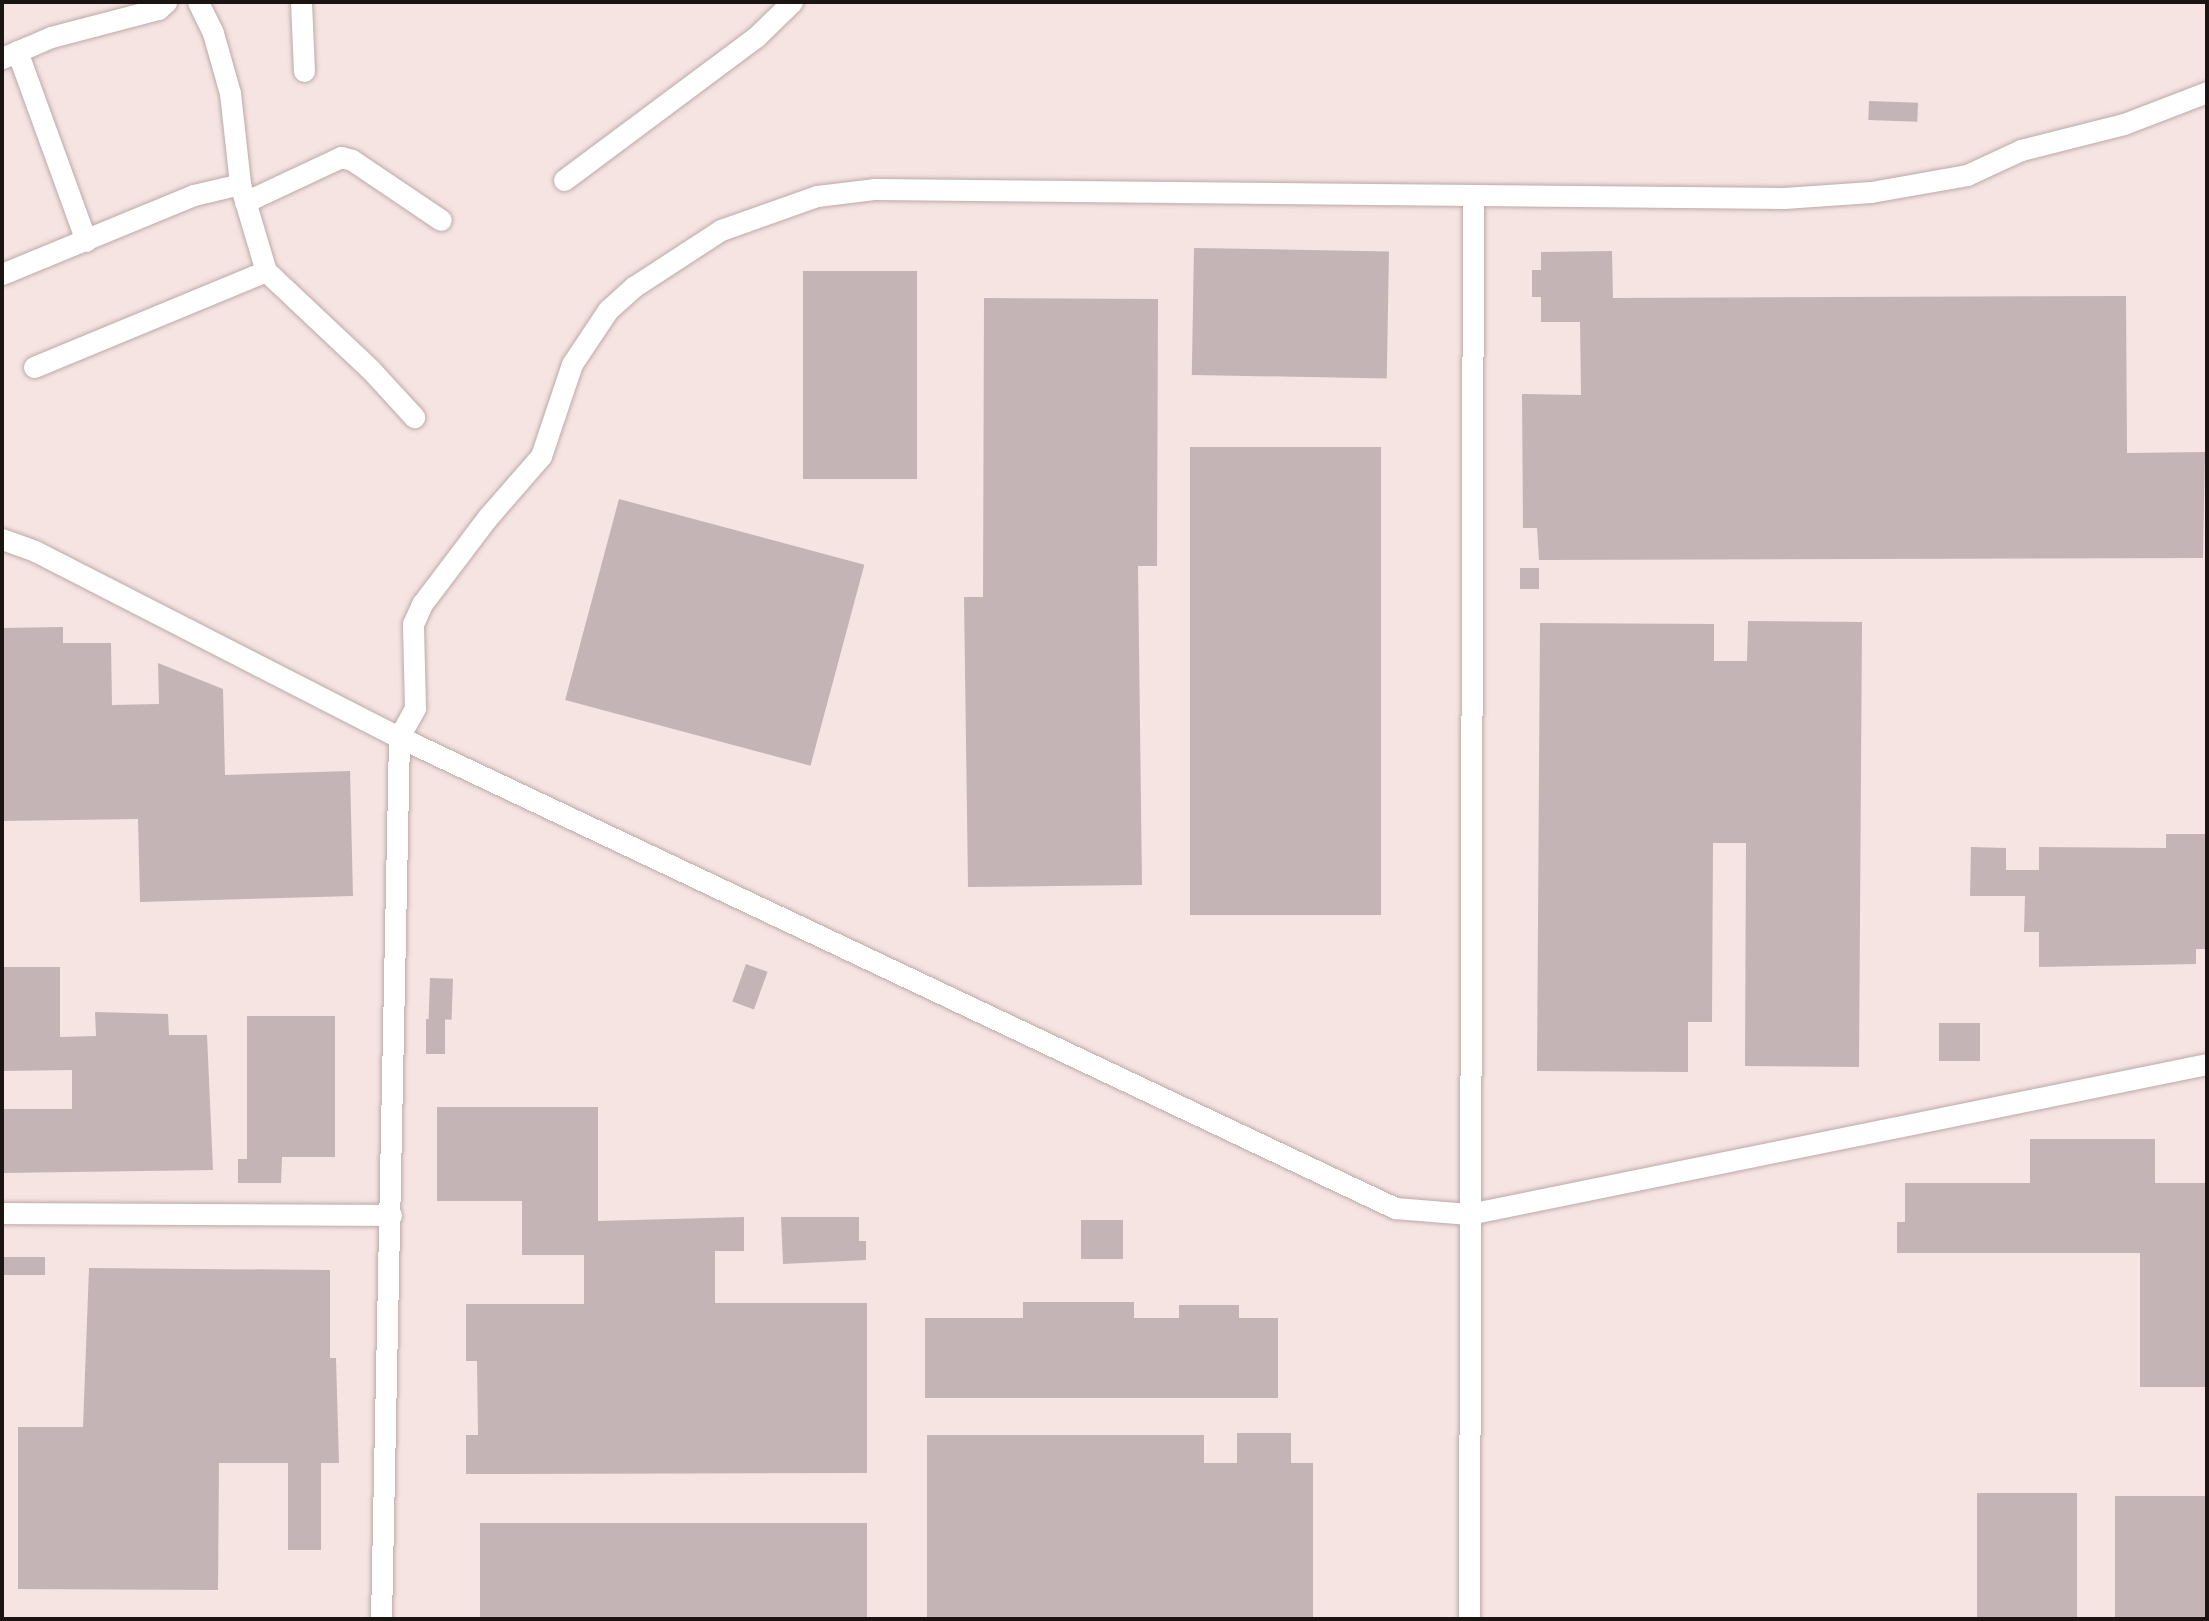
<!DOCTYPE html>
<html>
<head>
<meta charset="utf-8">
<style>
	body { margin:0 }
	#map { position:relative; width:2209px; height:1621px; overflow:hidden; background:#f6e4e2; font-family:Raleway,sans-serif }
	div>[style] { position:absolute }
	.building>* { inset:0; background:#c4b4b6; transform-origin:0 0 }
	.roads { filter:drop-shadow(0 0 2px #bbaaa8) drop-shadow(0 0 2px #bbaaa8) }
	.street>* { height:21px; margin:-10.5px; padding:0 10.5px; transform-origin:10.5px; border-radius:10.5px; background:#fff }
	span { translate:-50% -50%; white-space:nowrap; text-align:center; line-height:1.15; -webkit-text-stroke:5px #fef4f2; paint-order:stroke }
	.frame { position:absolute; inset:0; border:4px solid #1a1413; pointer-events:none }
</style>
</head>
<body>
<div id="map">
	<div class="building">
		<div style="left:1869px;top:101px;width:49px;height:19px;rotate:2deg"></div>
		<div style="left:1194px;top:248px;width:195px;height:127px;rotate:1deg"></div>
		<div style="clip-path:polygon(1612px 251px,1613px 298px,2126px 296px,2127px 453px,2205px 452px,2203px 558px,1539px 560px,1537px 528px,1523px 528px,1522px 394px,1581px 395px,1580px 322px,1541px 322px,1541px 297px,1532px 297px,1532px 270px,1541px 270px,1541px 252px)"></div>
		<div style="left:803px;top:271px;width:114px;height:208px"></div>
		<div style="clip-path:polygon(984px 298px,1158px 299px,1157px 566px,1138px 566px,1142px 885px,968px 887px,964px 597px,983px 597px)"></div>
		<div style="left:1190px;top:447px;width:191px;height:468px"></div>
		<div style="left:619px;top:499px;width:254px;height:208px;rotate:15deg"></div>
		<div style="left:1520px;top:568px;width:19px;height:21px"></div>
		<div style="clip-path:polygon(1748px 621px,1862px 622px,1859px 1067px,1745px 1066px,1746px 843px,1713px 843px,1712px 1022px,1688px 1022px,1688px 1072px,1537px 1071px,1540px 623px,1714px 624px,1714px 661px,1747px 661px)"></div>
		<div style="clip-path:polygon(63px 627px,63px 643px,111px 643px,112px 705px,159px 704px,158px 663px,223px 689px,225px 775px,350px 771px,353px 896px,140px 902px,138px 819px,2px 821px,2px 628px)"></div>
		<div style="clip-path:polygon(2166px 834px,2207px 834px,2207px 949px,2196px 949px,2196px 964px,2039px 967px,2039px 932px,2024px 932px,2025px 896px,1970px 896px,1971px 847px,2006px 848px,2006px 870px,2039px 870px,2039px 847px,2166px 848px)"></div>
		<div style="left:746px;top:964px;width:23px;height:40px;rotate:20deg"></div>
		<div style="clip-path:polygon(2px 967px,60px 967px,60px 1037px,96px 1036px,95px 1012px,168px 1014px,169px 1035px,207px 1035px,213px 1170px,2px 1173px,2px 1109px,72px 1109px,72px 1070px,2px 1071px)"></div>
		<div style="left:430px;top:978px;width:23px;height:41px;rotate:2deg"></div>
		<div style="clip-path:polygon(247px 1016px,335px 1016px,335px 1157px,282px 1157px,281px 1183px,238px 1183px,238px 1159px,247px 1159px)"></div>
		<div style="left:426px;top:1019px;width:19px;height:35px"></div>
		<div style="left:1939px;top:1023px;width:41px;height:38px"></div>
		<div style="clip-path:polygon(437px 1107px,598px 1107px,598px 1221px,744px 1217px,744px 1251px,715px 1251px,715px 1303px,867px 1303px,867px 1473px,466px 1474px,466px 1435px,478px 1435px,477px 1361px,466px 1361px,466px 1304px,584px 1304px,584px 1255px,522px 1255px,522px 1201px,437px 1201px)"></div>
		<div style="clip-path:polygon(2030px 1139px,2155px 1139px,2155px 1183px,2207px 1183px,2207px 1387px,2140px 1387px,2140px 1253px,1897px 1253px,1897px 1222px,1905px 1222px,1905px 1183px,2030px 1183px)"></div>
		<div style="clip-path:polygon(781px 1217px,859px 1217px,859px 1241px,866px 1241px,866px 1260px,783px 1264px)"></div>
		<div style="left:1081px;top:1220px;width:42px;height:39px"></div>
		<div style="left:4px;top:1257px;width:41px;height:18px"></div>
		<div style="clip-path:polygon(89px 1268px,330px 1270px,330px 1358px,336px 1358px,339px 1463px,321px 1463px,321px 1550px,288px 1550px,288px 1463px,219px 1463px,218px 1590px,18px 1589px,18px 1427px,83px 1427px)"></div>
		<div style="clip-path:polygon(1023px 1302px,1134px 1302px,1134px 1318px,1179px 1318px,1179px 1305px,1239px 1305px,1239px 1318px,1278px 1318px,1278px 1398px,925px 1398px,925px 1318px,1023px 1318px)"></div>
		<div style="clip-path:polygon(1237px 1433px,1291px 1433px,1291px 1463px,1313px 1463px,1313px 1619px,927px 1619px,927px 1435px,1204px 1435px,1204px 1463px,1237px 1463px)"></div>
		<div style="left:1977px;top:1493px;width:100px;height:126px"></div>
		<div style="left:2115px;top:1496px;width:92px;height:123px"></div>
		<div style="left:480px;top:1523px;width:387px;height:96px"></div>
	</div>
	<div class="roads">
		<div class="street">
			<div style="left:198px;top:2px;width:34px;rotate:64deg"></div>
			<div style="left:213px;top:33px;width:62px;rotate:74.2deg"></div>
			<div style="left:230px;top:93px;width:92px;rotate:83.7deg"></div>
			<div style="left:240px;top:184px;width:91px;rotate:73.4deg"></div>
			<div style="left:266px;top:271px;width:144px;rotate:43.3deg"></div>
			<div style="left:371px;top:370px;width:64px;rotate:47.5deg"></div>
			<div style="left:301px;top:2px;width:69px;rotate:87.5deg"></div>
			<div style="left:17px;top:51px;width:202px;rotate:70deg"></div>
			<div style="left:2px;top:58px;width:53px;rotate:-23.2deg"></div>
			<div style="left:51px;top:37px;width:111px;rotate:-14.7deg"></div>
			<div style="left:158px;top:9px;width:11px;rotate:-41deg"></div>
			<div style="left:564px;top:180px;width:239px;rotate:-36.7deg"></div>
			<div style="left:756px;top:37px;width:50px;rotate:-44.2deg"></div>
			<div style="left:245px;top:202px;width:106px;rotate:-25.1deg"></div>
			<div style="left:341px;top:157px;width:11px;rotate:15deg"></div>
			<div style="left:352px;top:160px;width:107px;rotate:34deg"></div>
			<div style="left:2px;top:274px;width:208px;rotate:-22.4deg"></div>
			<div style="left:194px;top:195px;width:47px;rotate:-13.4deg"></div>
			<div style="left:34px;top:367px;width:251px;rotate:-22.5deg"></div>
			<div style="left:2px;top:539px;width:35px;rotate:20deg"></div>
			<div style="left:35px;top:551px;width:409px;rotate:27.1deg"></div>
			<div style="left:399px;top:737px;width:1102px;rotate:25.31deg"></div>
			<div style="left:1395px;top:1208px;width:74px;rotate:4.6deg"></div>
			<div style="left:1469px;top:1214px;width:753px;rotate:-11.49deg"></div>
			<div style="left:2px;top:1213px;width:389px;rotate:0.3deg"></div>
			<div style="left:381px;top:1619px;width:882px;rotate:-88.83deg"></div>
			<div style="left:399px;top:737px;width:33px;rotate:-61deg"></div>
			<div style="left:415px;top:708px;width:84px;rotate:-91.4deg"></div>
			<div style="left:413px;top:624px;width:22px;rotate:-66deg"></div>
			<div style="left:422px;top:604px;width:108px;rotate:-52.9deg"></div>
			<div style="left:487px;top:518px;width:82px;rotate:-48.9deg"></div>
			<div style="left:541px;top:456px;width:97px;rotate:-71.4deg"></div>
			<div style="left:572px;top:364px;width:65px;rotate:-56.3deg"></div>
			<div style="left:608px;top:310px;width:36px;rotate:-42deg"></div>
			<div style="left:635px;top:286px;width:103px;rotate:-33.1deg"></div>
			<div style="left:721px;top:230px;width:102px;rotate:-19.5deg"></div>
			<div style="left:817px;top:196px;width:57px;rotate:-7deg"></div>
			<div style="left:874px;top:189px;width:910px;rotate:0.57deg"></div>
			<div style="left:1784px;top:198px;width:87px;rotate:-3.9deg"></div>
			<div style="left:1871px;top:192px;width:97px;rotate:-10deg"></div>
			<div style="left:1967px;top:175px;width:60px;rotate:-24.8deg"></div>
			<div style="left:2021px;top:150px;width:106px;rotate:-14.2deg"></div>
			<div style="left:2124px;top:124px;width:89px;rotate:-21.1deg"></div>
			<div style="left:1469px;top:1619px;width:1421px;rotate:-89.84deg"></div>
		</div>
	</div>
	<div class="frame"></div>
</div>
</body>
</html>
